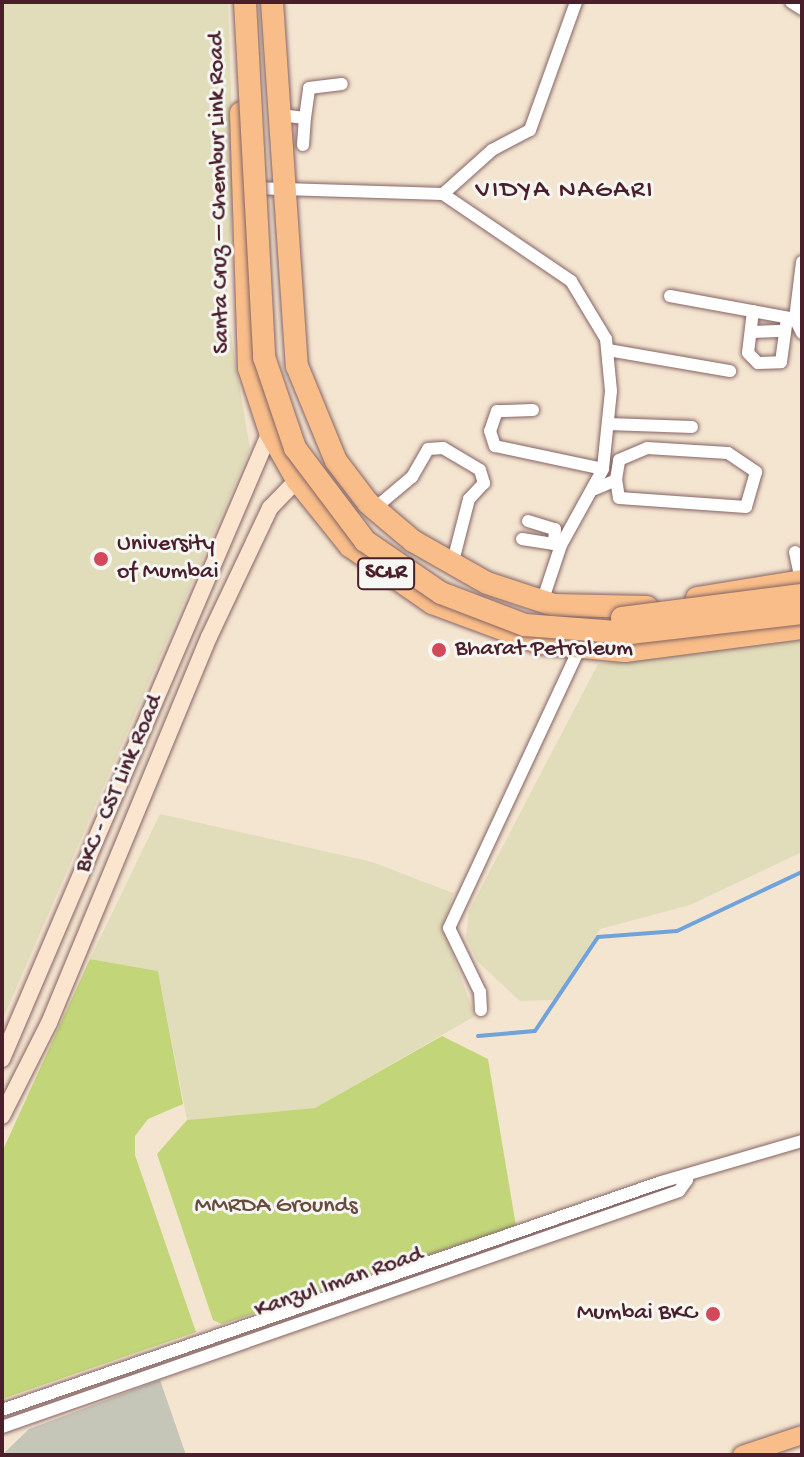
<!DOCTYPE html>
<html>
<head>
<meta charset="utf-8">
<style>
	body { margin:0 }
	#map { position:relative; width:804px; height:1457px; overflow:hidden; background:#f4e5d0; font-family:"Gochi Hand",sans-serif }
	div>[style] { position:absolute }
	.built>* { inset:0; background:#e1dcba }
	.industrial>* { inset:0; background:#c5c5b8 }
	.green>* { inset:0; background:#c2d679 }
	.stream>* { height:4px; margin:-2px; padding:0 2px; transform-origin:2px; border-radius:2px; background:#70a2db }
	.roads { filter:drop-shadow(0 0 2px #866465) drop-shadow(0 0 2px #866465) }
	.street>* { height:12px; margin:-6px; padding:0 6px; transform-origin:6px; border-radius:6px; background:#fff }
	.secondary>* { height:16px; margin:-8px; padding:0 8px; transform-origin:8px; border-radius:8px; background:#fce5cf }
	.primary>* { height:18px; margin:-9px; padding:0 9px; transform-origin:9px; border-radius:9px; background:#f8bd88 }
	.highway>* { height:22px; margin:-11px; padding:0 11px; transform-origin:11px; border-radius:11px; background:#f8bd88 }
	.bridges { filter:drop-shadow(0 0 2px #866465) drop-shadow(0 0 2px #866465) }
	.highway-bridge>* { height:22px; margin:-11px; padding:0 11px; transform-origin:11px; border-radius:11px; background:#f8bd88 }
	.dots>* { width:22px; height:22px; translate:-50% -50%; box-sizing:border-box; border:4px solid #f6f6f2; border-radius:50% }
	span { translate:-50% -50%; white-space:nowrap; text-align:center; line-height:1.15; -webkit-text-stroke:6px #f6f6f2; paint-order:stroke }
	.shield-label span { padding:2px 6px; background:#f6f6f2; border:2px solid; border-radius:6px; -webkit-text-stroke-width:0 }
	.shield-label { font-size:22px; color:#4a1f2b; font-weight:700 }
	.street-label { font-size:24px; color:#4a1f2b }
	.poi-label { font-size:24px; color:#4a1f2b }
	.left { translate:0 -50%; text-align:left }
	.right { translate:-100% -50%; text-align:right }
	.park-label { font-size:24px; color:#684d3e }
	.neighbourhood-label { font-size:26px; color:#4a1f2b; letter-spacing:2px }
	.frame { position:absolute; inset:0; border:4px solid #4a1f2b; pointer-events:none }
</style>
</head>
<body>
<div id="map">
	<div class="built">
		<div style="clip-path:polygon(2px 2px,228px 2px,234px 185px,226px 305px,250px 449px,2px 1021px)"></div>
		<div style="clip-path:polygon(802px 636px,802px 852px,690px 905px,600px 929px,554px 1000px,520px 1001px,477px 961px,466px 937px,469px 911px,598px 664px)"></div>
		<div style="clip-path:polygon(160px 814px,372px 862px,453px 893px,444px 932px,475px 1016px,315px 1108px,187px 1120px,158px 971px,90px 959px)"></div>
	</div>
	<div class="industrial">
		<div style="clip-path:polygon(160px 1380px,186px 1455px,2px 1455px,29px 1429px)"></div>
	</div>
	<div class="green">
		<div style="clip-path:polygon(90px 959px,158px 971px,183px 1104px,148px 1119px,135px 1136px,135px 1155px,196px 1332px,2px 1399px,2px 1152px)"></div>
		<div style="clip-path:polygon(442px 1036px,488px 1059px,516px 1226px,222px 1324px,213px 1320px,157px 1154px,187px 1120px,315px 1108px)"></div>
	</div>
	<div class="stream">
		<div style="left:478px;top:1036px;width:57px;rotate:-5deg"></div>
		<div style="left:535px;top:1031px;width:113px;rotate:-56.2deg"></div>
		<div style="left:598px;top:937px;width:79px;rotate:-4.3deg"></div>
		<div style="left:677px;top:931px;width:138px;rotate:-25.3deg"></div>
	</div>
	<div class="roads">
		<div class="street">
			<div style="left:791px;top:2px;width:13px;rotate:32deg"></div>
			<div style="left:280px;top:115px;width:25px;rotate:7deg"></div>
			<div style="left:305px;top:118px;width:30px;rotate:-82deg"></div>
			<div style="left:309px;top:88px;width:33px;rotate:-7deg"></div>
			<div style="left:303px;top:145px;width:27px;rotate:-86deg"></div>
			<div style="left:251px;top:188px;width:192px;rotate:1.8deg"></div>
			<div style="left:443px;top:194px;width:66px;rotate:-41.9deg"></div>
			<div style="left:492px;top:150px;width:43px;rotate:-27.8deg"></div>
			<div style="left:530px;top:130px;width:136px;rotate:-70.2deg"></div>
			<div style="left:443px;top:194px;width:155px;rotate:34.2deg"></div>
			<div style="left:571px;top:281px;width:68px;rotate:58.9deg"></div>
			<div style="left:606px;top:339px;width:52px;rotate:84.5deg"></div>
			<div style="left:611px;top:391px;width:78px;rotate:95.9deg"></div>
			<div style="left:603px;top:469px;width:87px;rotate:118.9deg"></div>
			<div style="left:561px;top:545px;width:60px;rotate:108.4deg"></div>
			<div style="left:802px;top:262px;width:57px;rotate:97deg"></div>
			<div style="left:795px;top:319px;width:16px;rotate:63deg"></div>
			<div style="left:670px;top:296px;width:127px;rotate:10.4deg"></div>
			<div style="left:753px;top:311px;width:42px;rotate:96.8deg"></div>
			<div style="left:748px;top:353px;width:14px;rotate:45deg"></div>
			<div style="left:758px;top:363px;width:23px;rotate:-2deg"></div>
			<div style="left:781px;top:362px;width:44px;rotate:-82.2deg"></div>
			<div style="left:751px;top:332px;width:34px;rotate:-2deg"></div>
			<div style="left:608px;top:350px;width:124px;rotate:9.8deg"></div>
			<div style="left:533px;top:410px;width:36px;rotate:178deg"></div>
			<div style="left:497px;top:411px;width:21px;rotate:109deg"></div>
			<div style="left:490px;top:431px;width:16px;rotate:72deg"></div>
			<div style="left:495px;top:446px;width:110px;rotate:12deg"></div>
			<div style="left:608px;top:424px;width:84px;rotate:2deg"></div>
			<div style="left:595px;top:489px;width:23px;rotate:-23deg"></div>
			<div style="left:616px;top:480px;width:20px;rotate:-81deg"></div>
			<div style="left:619px;top:460px;width:30px;rotate:-23deg"></div>
			<div style="left:647px;top:448px;width:81px;rotate:3.5deg"></div>
			<div style="left:728px;top:453px;width:34px;rotate:34deg"></div>
			<div style="left:756px;top:472px;width:36px;rotate:106deg"></div>
			<div style="left:746px;top:507px;width:127px;rotate:-175.9deg"></div>
			<div style="left:619px;top:498px;width:18px;rotate:-99deg"></div>
			<div style="left:375px;top:508px;width:48px;rotate:-40deg"></div>
			<div style="left:412px;top:477px;width:32px;rotate:-60deg"></div>
			<div style="left:428px;top:449px;width:15px;rotate:-4deg"></div>
			<div style="left:443px;top:448px;width:43px;rotate:30.7deg"></div>
			<div style="left:480px;top:470px;width:14px;rotate:73deg"></div>
			<div style="left:484px;top:483px;width:22px;rotate:133deg"></div>
			<div style="left:469px;top:499px;width:68px;rotate:104.4deg"></div>
			<div style="left:528px;top:521px;width:28px;rotate:17deg"></div>
			<div style="left:555px;top:529px;width:15px;rotate:94deg"></div>
			<div style="left:522px;top:539px;width:36px;rotate:9deg"></div>
			<div style="left:795px;top:552px;width:30px;rotate:78deg"></div>
			<div style="left:481px;top:1010px;width:18px;rotate:-93deg"></div>
			<div style="left:480px;top:992px;width:71px;rotate:-115.8deg"></div>
			<div style="left:449px;top:928px;width:308px;rotate:-65deg"></div>
			<div style="left:2px;top:1410px;width:697px;rotate:-19.08deg"></div>
			<div style="left:661px;top:1182px;width:147px;rotate:-16.2deg"></div>
			<div style="left:2px;top:1427px;width:717px;rotate:-19.22deg"></div>
			<div style="left:679px;top:1191px;width:14px;rotate:-54deg"></div>
		</div>
		<div class="secondary">
			<div style="left:2px;top:1059px;width:682px;rotate:-66.86deg"></div>
			<div style="left:2px;top:1116px;width:104px;rotate:-63.2deg"></div>
			<div style="left:49px;top:1023px;width:418px;rotate:-67.5deg"></div>
			<div style="left:209px;top:637px;width:143px;rotate:-64.7deg"></div>
			<div style="left:270px;top:508px;width:39px;rotate:-46deg"></div>
		</div>
		<div class="primary">
			<div style="left:742px;top:1455px;width:63px;rotate:-18.4deg"></div>
		</div>
		<div class="highway">
			<div style="left:272px;top:2px;width:365px;rotate:86.1deg"></div>
			<div style="left:297px;top:366px;width:103px;rotate:67.7deg"></div>
			<div style="left:336px;top:461px;width:53px;rotate:52.7deg"></div>
			<div style="left:368px;top:503px;width:59px;rotate:40.2deg"></div>
			<div style="left:413px;top:541px;width:85px;rotate:29.6deg"></div>
			<div style="left:487px;top:583px;width:71px;rotate:18.2deg"></div>
			<div style="left:554px;top:605px;width:93px;rotate:1.2deg"></div>
			<div style="left:241px;top:113px;width:255px;rotate:88.2deg"></div>
			<div style="left:249px;top:368px;width:67px;rotate:71.8deg"></div>
			<div style="left:270px;top:432px;width:55px;rotate:60.6deg"></div>
			<div style="left:297px;top:480px;width:85px;rotate:51.2deg"></div>
			<div style="left:350px;top:546px;width:100px;rotate:34.8deg"></div>
			<div style="left:432px;top:603px;width:115px;rotate:20.3deg"></div>
			<div style="left:540px;top:643px;width:85px;rotate:5.4deg"></div>
			<div style="left:625px;top:651px;width:178px;rotate:-7.4deg"></div>
			<div style="left:697px;top:598px;width:106px;rotate:-9.2deg"></div>
		</div>
	</div>
	<div class="bridges">
		<div class="highway-bridge">
			<div style="left:245px;top:2px;width:356px;rotate:86.9deg"></div>
			<div style="left:264px;top:357px;width:96px;rotate:71.2deg"></div>
			<div style="left:295px;top:448px;width:116px;rotate:53deg"></div>
			<div style="left:365px;top:541px;width:92px;rotate:34.4deg"></div>
			<div style="left:441px;top:593px;width:90px;rotate:20.9deg"></div>
			<div style="left:525px;top:625px;width:105px;rotate:4.4deg"></div>
			<div style="left:630px;top:633px;width:173px;rotate:-6.6deg"></div>
			<div style="left:622px;top:618px;width:181px;rotate:-7.3deg"></div>
		</div>
	</div>
	<div class="dots">
		<div style="left:101px;top:559px;background:#d1495b"></div>
		<div style="left:439px;top:650px;background:#d1495b"></div>
		<div style="left:713px;top:1314px;background:#d1495b"></div>
	</div>
	<div class="shield-label">
		<span style="left:386px;top:574px">SCLR</span>
	</div>
	<div class="street-label">
		<span style="left:220px;top:193px;rotate:-91deg">Santa Cruz – Chembur Link Road</span>
		<span style="left:120px;top:784px;rotate:-67deg">BKC - CST Link Road</span>
		<span style="left:339px;top:1283px;rotate:-19deg">Kanzul Iman Road</span>
	</div>
	<div class="poi-label">
		<span class="left" style="left:117px;top:559px">University<br>of Mumbai</span>
		<span class="left" style="left:455px;top:650px">Bharat Petroleum</span>
		<span class="right" style="left:697px;top:1314px">Mumbai BKC</span>
	</div>
	<div class="park-label">
		<span style="left:276px;top:1207px">MMRDA Grounds</span>
	</div>
	<div class="neighbourhood-label">
		<span style="left:565px;top:192px">VIDYA NAGARI</span>
	</div>
	<div class="frame"></div>
</div>
</body>
</html>
